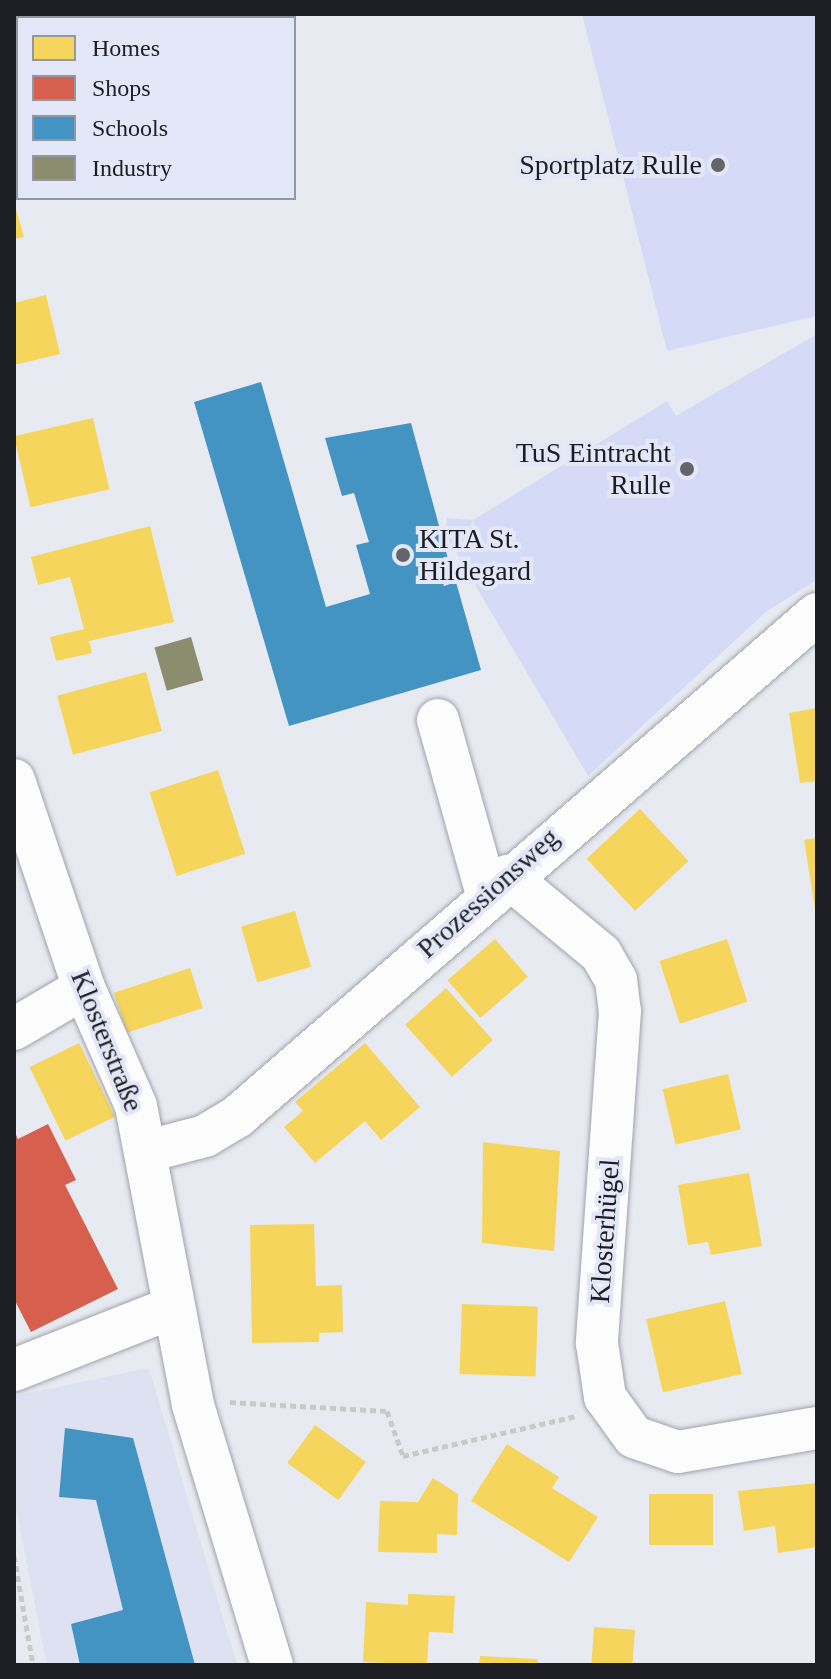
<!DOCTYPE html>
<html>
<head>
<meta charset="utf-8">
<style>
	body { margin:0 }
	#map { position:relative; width:831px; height:1679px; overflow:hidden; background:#e8eaf2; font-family:"Times New Roman",serif }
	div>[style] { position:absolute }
	.built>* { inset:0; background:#dde1f1 }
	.green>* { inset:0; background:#d5dbf6 }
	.homes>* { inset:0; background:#f6d55c; transform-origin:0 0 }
	.shops>* { inset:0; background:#d6604d }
	.schools>* { inset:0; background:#4393c3 }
	.industry>* { inset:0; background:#8c8c6e; transform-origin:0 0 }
	.path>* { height:5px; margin-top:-2.5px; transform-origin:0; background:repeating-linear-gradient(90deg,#c9c9cc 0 6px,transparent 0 10px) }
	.roads { filter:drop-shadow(0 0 2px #a2a3a9) drop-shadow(0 0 2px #a2a3a9) }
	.minor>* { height:42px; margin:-21px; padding:0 21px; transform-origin:21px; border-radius:21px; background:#fcfcfd }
	.dots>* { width:22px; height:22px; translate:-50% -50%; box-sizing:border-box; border:4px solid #e3e7f7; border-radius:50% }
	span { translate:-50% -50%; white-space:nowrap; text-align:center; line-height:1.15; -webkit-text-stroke:8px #e3e7f7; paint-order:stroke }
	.poi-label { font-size:28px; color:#1c1e23 }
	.right { translate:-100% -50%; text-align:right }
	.left { translate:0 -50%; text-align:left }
	.street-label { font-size:28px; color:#1c1e23 }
	.frame { position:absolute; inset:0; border:16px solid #1c1e23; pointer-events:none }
	.legend { position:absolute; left:16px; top:16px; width:280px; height:184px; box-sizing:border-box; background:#e3e7f7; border:2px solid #9397a2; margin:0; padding:10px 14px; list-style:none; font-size:24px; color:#1c1e23 }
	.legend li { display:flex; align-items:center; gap:16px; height:40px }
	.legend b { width:40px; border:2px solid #9397a2 }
</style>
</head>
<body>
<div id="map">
	<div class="built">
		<div style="clip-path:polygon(149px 1368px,237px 1665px,47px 1665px,14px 1498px,14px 1396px)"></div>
	</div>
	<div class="green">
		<div style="clip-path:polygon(582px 14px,817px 14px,817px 316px,667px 351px)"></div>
		<div style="clip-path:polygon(817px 334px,817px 580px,767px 611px,588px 776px,445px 534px,447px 518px,473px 520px,667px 401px,676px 416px)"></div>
	</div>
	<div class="homes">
		<div style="clip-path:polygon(14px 202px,24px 237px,14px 239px)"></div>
		<div style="clip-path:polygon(46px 295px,60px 354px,14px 365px,14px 303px)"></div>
		<div style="left:93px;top:418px;width:73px;height:81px;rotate:77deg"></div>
		<div style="clip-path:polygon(150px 526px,174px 622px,89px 641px,92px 653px,56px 661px,50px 637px,84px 629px,70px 577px,38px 585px,31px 557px)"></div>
		<div style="left:146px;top:672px;width:61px;height:92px;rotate:75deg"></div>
		<div style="clip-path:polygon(817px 708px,817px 781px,800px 783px,789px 713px)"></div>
		<div style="left:218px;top:770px;width:88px;height:72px;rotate:72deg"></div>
		<div style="left:640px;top:809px;width:71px;height:73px;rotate:47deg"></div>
		<div style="clip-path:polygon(817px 838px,817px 909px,815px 909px,804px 840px)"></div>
		<div style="left:295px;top:911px;width:58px;height:56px;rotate:74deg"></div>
		<div style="left:495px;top:939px;width:50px;height:63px;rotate:49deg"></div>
		<div style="left:727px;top:939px;width:66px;height:71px;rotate:72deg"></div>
		<div style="left:190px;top:968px;width:42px;height:80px;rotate:72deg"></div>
		<div style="left:446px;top:988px;width:70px;height:55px;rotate:48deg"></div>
		<div style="left:79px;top:1043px;width:82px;height:55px;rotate:64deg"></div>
		<div style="clip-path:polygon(365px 1043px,420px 1107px,381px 1140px,365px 1121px,315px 1163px,284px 1127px,303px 1111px,295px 1102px)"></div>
		<div style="left:728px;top:1074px;width:57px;height:67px;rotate:77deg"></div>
		<div style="clip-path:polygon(483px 1142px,560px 1151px,554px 1251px,482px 1243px)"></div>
		<div style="clip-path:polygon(749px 1173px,762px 1246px,711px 1255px,708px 1242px,688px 1245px,678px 1185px)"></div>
		<div style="clip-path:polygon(314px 1224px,316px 1286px,342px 1285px,343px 1332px,319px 1333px,319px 1342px,252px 1343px,250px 1225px)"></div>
		<div style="left:725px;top:1301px;width:75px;height:81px;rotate:77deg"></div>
		<div style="left:462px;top:1304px;width:76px;height:70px;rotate:2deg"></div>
		<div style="left:315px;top:1425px;width:63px;height:47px;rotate:36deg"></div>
		<div style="clip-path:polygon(507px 1444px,559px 1477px,552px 1488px,598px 1517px,569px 1562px,471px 1501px)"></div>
		<div style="clip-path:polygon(433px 1478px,458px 1494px,457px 1535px,437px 1534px,437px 1553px,378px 1552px,380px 1501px,418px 1502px)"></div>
		<div style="clip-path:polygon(817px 1483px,817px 1547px,778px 1553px,775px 1526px,744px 1531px,738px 1491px)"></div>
		<div style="left:649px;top:1494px;width:64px;height:51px"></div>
		<div style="clip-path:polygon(408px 1594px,455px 1596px,453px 1633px,429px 1632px,427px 1665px,363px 1662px,366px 1602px,408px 1605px)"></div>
		<div style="left:594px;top:1627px;width:41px;height:38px;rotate:4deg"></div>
		<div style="clip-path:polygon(480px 1656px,538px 1659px,537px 1665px,479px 1665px)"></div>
	</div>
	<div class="shops">
		<div style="clip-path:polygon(48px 1124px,76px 1180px,65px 1185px,118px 1289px,31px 1332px,14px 1299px,14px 1131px,18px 1139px)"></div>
	</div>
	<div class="schools">
		<div style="clip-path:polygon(261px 382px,326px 607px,370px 594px,356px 545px,369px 542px,354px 493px,342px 496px,325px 438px,411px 423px,450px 566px,439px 569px,444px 586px,456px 582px,481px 670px,289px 726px,194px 402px)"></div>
		<div style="clip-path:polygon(65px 1428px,133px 1438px,195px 1665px,80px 1665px,71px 1624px,123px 1610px,96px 1500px,59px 1497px)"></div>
	</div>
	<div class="industry">
		<div style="left:191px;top:637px;width:45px;height:38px;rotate:74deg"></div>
	</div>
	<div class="path">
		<div style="left:230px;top:1402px;width:157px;rotate:3.3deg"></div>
		<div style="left:387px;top:1411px;width:48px;rotate:70.4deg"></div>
		<div style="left:403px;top:1456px;width:178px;rotate:-13deg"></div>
		<div style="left:14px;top:1556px;width:111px;rotate:80.1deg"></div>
	</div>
	<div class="roads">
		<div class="minor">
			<div style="left:438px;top:720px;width:181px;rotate:74.3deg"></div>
			<div style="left:14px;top:780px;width:219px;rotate:71.4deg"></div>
			<div style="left:84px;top:988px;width:129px;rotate:66.2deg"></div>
			<div style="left:136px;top:1106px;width:304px;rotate:79.2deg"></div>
			<div style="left:193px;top:1405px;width:272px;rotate:73.1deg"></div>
			<div style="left:507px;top:876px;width:122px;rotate:39.7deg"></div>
			<div style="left:601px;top:954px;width:30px;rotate:60deg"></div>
			<div style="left:616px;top:980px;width:31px;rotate:83deg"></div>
			<div style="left:620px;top:1011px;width:333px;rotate:94deg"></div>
			<div style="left:597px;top:1343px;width:55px;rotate:81.6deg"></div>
			<div style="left:605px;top:1397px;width:49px;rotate:54.1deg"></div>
			<div style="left:634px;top:1437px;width:46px;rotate:18.8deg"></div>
			<div style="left:678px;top:1452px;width:141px;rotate:-9.8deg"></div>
			<div style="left:14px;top:1029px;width:81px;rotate:-30.4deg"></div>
			<div style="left:148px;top:1151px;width:59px;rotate:-14.7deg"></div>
			<div style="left:205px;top:1136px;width:39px;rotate:-31deg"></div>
			<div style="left:238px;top:1116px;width:766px;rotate:-40.93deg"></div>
			<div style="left:14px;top:1370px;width:169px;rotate:-21.5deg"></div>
		</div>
	</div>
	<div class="dots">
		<div style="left:718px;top:165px;background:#63656b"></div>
		<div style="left:687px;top:469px;background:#63656b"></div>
		<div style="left:403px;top:555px;background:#63656b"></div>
	</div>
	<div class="poi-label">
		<span class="right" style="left:702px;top:165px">Sportplatz Rulle</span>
		<span class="right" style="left:671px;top:469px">TuS Eintracht<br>Rulle</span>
		<span class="left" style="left:419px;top:555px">KITA St.<br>Hildegard</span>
	</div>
	<div class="street-label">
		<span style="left:488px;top:893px;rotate:-42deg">Prozessionsweg</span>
		<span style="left:107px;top:1041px;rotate:68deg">Klosterstraße</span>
		<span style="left:605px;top:1231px;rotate:-86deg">Klosterhügel</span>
	</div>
	<div class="frame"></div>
	<ul class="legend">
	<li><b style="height:22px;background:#f6d55c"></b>Homes</li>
	<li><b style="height:22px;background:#d6604d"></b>Shops</li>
	<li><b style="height:22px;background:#4393c3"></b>Schools</li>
	<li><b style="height:22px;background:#8c8c6e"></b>Industry</li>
	</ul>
</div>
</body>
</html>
